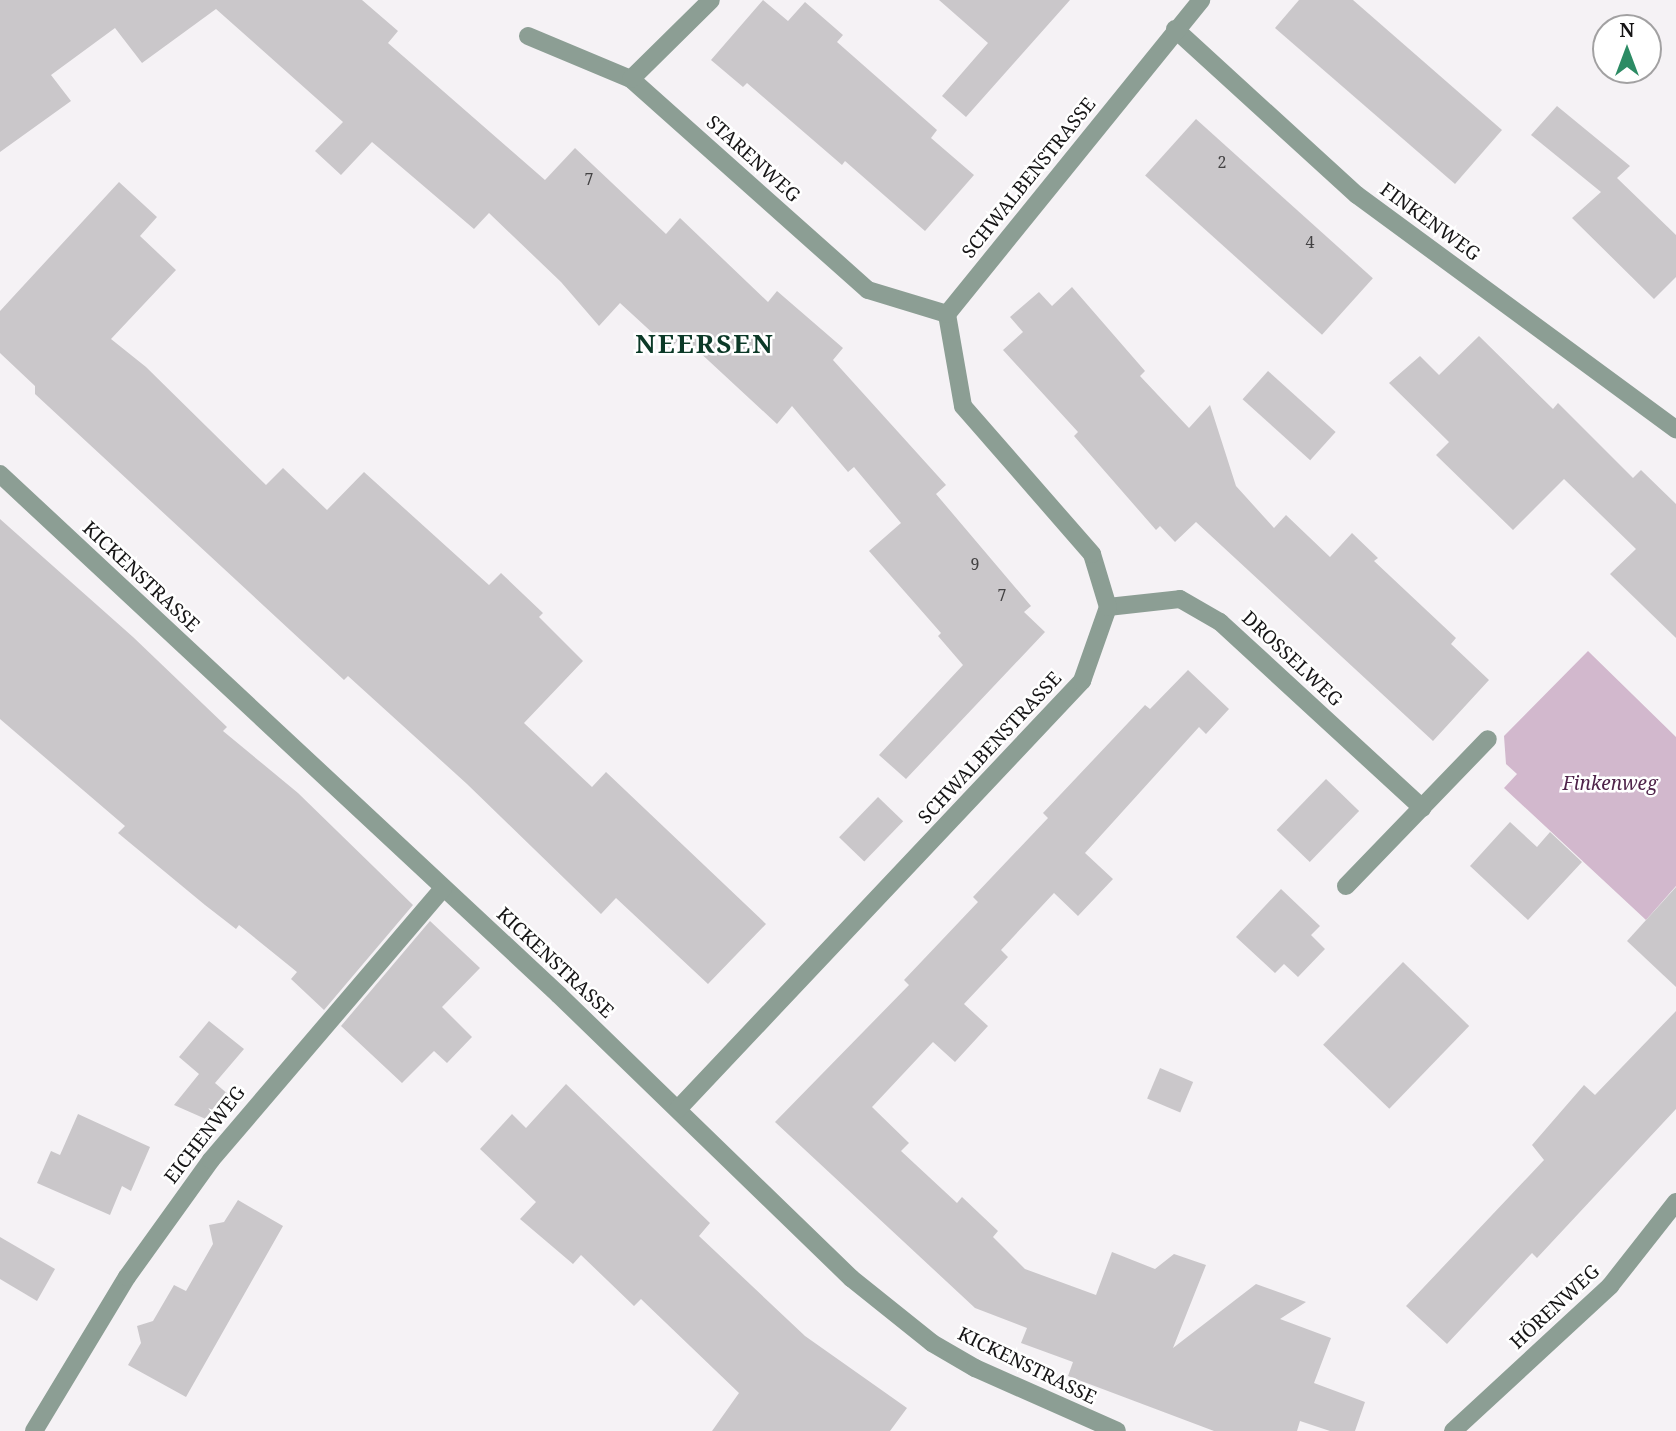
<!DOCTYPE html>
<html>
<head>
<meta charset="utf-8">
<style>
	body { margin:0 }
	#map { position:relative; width:1676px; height:1431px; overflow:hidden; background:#f5f2f5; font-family:"Noto Serif",serif }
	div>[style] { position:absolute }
	.green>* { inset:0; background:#d2b8cd }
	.building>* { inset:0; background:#cac7ca; transform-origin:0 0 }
	.minor>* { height:18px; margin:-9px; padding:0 9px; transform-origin:9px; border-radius:9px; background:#8c9e94 }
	span { translate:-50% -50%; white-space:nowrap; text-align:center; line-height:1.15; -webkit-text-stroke:5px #fff; paint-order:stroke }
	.number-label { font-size:16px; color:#434243 }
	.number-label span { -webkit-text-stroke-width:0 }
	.street-label { font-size:19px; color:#161516 }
	.park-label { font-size:19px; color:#4f244a; font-style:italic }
	.district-label { font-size:26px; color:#0b3927; font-weight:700; letter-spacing:2px }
	.north { position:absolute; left:1592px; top:14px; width:70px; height:70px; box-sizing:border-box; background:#fff; border:2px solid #a2a1a2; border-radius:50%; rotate:0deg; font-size:19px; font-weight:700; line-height:28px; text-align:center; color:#161516 }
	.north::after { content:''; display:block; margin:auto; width:24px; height:32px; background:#2c8b64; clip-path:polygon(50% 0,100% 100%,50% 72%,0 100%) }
</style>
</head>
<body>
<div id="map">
	<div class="green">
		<div style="clip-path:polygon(1588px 651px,1676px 737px,1676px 886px,1646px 920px,1504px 788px,1517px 774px,1506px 764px,1504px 736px)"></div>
	</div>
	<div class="building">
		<div style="clip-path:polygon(0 0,362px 0,398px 31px,388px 43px,545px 180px,575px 148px,666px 234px,680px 218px,768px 302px,777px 291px,843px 348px,833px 360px,946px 485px,936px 494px,1031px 606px,1024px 612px,1045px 632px,906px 779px,879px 755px,963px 665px,938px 636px,941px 633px,869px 551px,901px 523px,854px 467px,848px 472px,792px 406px,777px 424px,682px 336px,670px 349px,620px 303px,599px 326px,561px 282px,489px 213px,474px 229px,372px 142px,341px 175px,315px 151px,343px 122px,216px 9px,142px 63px,115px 28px,51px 75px,71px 101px,0 152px)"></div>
		<div style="clip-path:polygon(763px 0,788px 21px,805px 2px,843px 35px,837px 42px,937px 130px,931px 138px,974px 175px,925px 231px,845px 161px,842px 165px,747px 83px,743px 87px,711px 60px)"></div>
		<div style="clip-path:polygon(939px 0,1070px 0,966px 117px,942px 96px,988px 43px)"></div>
		<div style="clip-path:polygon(1299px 0,1353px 0,1502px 130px,1455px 184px,1275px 28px)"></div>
		<div style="clip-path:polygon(1557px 106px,1630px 166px,1617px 178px,1676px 235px,1676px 277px,1654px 299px,1572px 218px,1601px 192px,1531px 135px)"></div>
		<div style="left:1196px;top:119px;width:238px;height:76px;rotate:42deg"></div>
		<div style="clip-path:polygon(119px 182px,157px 217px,140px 236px,176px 270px,111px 339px,146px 367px,266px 485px,283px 468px,327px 510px,364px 472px,489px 585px,501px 573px,543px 613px,539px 617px,583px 661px,524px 723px,592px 787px,606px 772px,766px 924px,708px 984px,616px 898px,601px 914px,467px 784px,348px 676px,344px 680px,35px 394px,35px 386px,0 353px,0 311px)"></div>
		<div style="clip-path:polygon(1072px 287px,1145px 371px,1140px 376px,1189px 428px,1210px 405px,1236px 486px,1274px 528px,1286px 515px,1330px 557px,1352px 533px,1378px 558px,1374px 561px,1456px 638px,1451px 644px,1489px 680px,1433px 741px,1196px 522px,1175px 542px,1160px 526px,1156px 530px,1074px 436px,1078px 432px,1003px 350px,1023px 332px,1010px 317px,1039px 292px,1052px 306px)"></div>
		<div style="clip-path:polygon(1479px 336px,1553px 409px,1558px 403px,1633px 478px,1641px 470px,1676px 504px,1676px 638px,1610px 574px,1636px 549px,1564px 479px,1513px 530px,1436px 455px,1449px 442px,1389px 383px,1420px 356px,1439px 375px)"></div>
		<div style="left:1268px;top:371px;width:91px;height:38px;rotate:42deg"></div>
		<div style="clip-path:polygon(0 519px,133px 637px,227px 727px,223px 731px,298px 793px,413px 905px,324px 1010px,291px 979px,297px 972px,239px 925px,236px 929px,205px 905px,118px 833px,125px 826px,0 719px)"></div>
		<div style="clip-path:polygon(1188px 670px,1229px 709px,1206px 734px,1199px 727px,1085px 853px,1113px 879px,1078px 916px,1054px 893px,1001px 950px,1008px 957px,964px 1004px,988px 1026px,955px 1062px,933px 1042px,872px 1107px,909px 1143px,901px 1151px,957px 1203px,962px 1197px,998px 1231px,993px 1237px,1025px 1269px,1096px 1295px,1112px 1252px,1155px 1269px,1174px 1254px,1206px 1265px,1173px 1348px,1256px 1284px,1306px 1302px,1280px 1319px,1331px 1338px,1314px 1383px,1365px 1402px,1355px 1431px,1330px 1431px,1300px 1421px,1297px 1431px,1214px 1431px,1068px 1376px,1073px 1362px,1021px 1343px,1027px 1328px,975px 1308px,775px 1122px,909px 985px,904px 980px,978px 902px,973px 897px,1048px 818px,1043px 813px,1145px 705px,1150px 709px)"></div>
		<div style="left:1326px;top:779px;width:46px;height:71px;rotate:44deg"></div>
		<div style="left:878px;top:797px;width:35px;height:56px;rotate:44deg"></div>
		<div style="clip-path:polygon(1510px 822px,1537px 847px,1550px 832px,1582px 862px,1528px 920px,1470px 866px)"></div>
		<div style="clip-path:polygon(1676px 887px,1676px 987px,1627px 941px)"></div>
		<div style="clip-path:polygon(1281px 889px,1320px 926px,1311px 935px,1325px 949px,1298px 977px,1284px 964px,1275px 973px,1236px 937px)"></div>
		<div style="clip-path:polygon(430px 921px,480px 968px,442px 1007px,472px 1037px,447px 1063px,434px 1051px,402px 1083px,341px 1026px)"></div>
		<div style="left:1403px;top:962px;width:92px;height:115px;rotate:44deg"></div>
		<div style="clip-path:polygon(1676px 1011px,1676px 1109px,1537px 1258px,1532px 1253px,1447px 1344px,1406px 1306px,1544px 1160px,1532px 1145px,1584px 1085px,1595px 1095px)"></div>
		<div style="clip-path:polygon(209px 1021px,244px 1049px,215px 1083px,229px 1095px,208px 1120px,174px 1105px,199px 1074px,179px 1057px)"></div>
		<div style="left:1160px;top:1068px;width:36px;height:33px;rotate:23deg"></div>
		<div style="clip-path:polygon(566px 1084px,710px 1223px,699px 1236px,805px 1336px,907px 1408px,890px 1431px,712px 1431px,739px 1393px,641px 1299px,634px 1306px,581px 1255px,573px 1264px,520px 1219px,536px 1202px,480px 1149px,512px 1114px,526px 1128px)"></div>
		<div style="clip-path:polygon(78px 1114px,150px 1147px,131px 1191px,122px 1186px,110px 1215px,37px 1183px,51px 1151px,60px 1155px)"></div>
		<div style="clip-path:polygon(238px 1200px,283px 1226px,186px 1397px,128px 1365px,141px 1343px,137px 1326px,153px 1321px,174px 1285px,186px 1291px,213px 1244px,209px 1225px,224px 1222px)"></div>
		<div style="clip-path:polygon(0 1237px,55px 1269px,37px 1301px,0 1279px)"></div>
	</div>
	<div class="minor">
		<div style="left:1175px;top:29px;width:246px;rotate:42.4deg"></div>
		<div style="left:1357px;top:195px;width:396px;rotate:36.3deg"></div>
		<div style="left:528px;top:36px;width:112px;rotate:22.7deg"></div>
		<div style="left:631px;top:79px;width:317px;rotate:41.7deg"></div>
		<div style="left:868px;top:290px;width:83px;rotate:16.9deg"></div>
		<div style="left:631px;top:79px;width:112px;rotate:-44.6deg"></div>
		<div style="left:0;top:474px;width:764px;rotate:42.98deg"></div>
		<div style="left:559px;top:995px;width:407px;rotate:44.1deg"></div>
		<div style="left:851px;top:1278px;width:104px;rotate:38.7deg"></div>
		<div style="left:932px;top:1343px;width:50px;rotate:30.2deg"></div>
		<div style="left:975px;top:1368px;width:155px;rotate:23.9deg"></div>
		<div style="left:1108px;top:607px;width:72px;rotate:-6.3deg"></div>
		<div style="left:1180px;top:599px;width:46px;rotate:29.9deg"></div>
		<div style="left:1220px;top:622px;width:275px;rotate:42.6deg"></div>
		<div style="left:1346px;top:886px;width:204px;rotate:-46deg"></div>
		<div style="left:678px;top:1109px;width:589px;rotate:-46.65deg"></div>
		<div style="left:1082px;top:681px;width:78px;rotate:-70.6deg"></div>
		<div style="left:1108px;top:607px;width:55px;rotate:-106.8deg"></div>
		<div style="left:1092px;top:554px;width:196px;rotate:-131.1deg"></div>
		<div style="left:963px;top:406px;width:93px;rotate:-99.9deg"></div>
		<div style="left:947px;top:314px;width:404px;rotate:-51deg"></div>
		<div style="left:34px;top:1431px;width:180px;rotate:-58.9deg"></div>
		<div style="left:127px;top:1277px;width:144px;rotate:-54.3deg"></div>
		<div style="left:211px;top:1160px;width:358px;rotate:-49.5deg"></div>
		<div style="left:1453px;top:1431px;width:214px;rotate:-42.7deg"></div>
		<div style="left:1610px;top:1286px;width:107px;rotate:-51.8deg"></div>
	</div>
	<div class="number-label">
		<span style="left:1222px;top:162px">2</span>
		<span style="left:589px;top:179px">7</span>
		<span style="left:1310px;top:242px">4</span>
		<span style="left:975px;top:564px">9</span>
		<span style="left:1002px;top:595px">7</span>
	</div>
	<div class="street-label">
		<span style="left:753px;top:159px;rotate:42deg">STARENWEG</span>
		<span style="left:1029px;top:178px;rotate:-51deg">SCHWALBENSTRASSE</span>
		<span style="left:1430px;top:222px;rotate:36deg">FINKENWEG</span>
		<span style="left:141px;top:577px;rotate:43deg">KICKENSTRASSE</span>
		<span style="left:1292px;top:659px;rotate:43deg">DROSSELWEG</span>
		<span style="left:990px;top:748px;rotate:-47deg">SCHWALBENSTRASSE</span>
		<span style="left:555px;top:963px;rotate:43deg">KICKENSTRASSE</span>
		<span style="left:205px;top:1135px;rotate:-52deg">EICHENWEG</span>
		<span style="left:1555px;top:1307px;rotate:-43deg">HÖRENWEG</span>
		<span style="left:1027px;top:1366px;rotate:26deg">KICKENSTRASSE</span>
	</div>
	<div class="park-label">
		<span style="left:1610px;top:784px">Finkenweg</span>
	</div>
	<div class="district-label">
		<span style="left:705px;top:344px">NEERSEN</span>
	</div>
	<div class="north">N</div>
</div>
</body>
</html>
